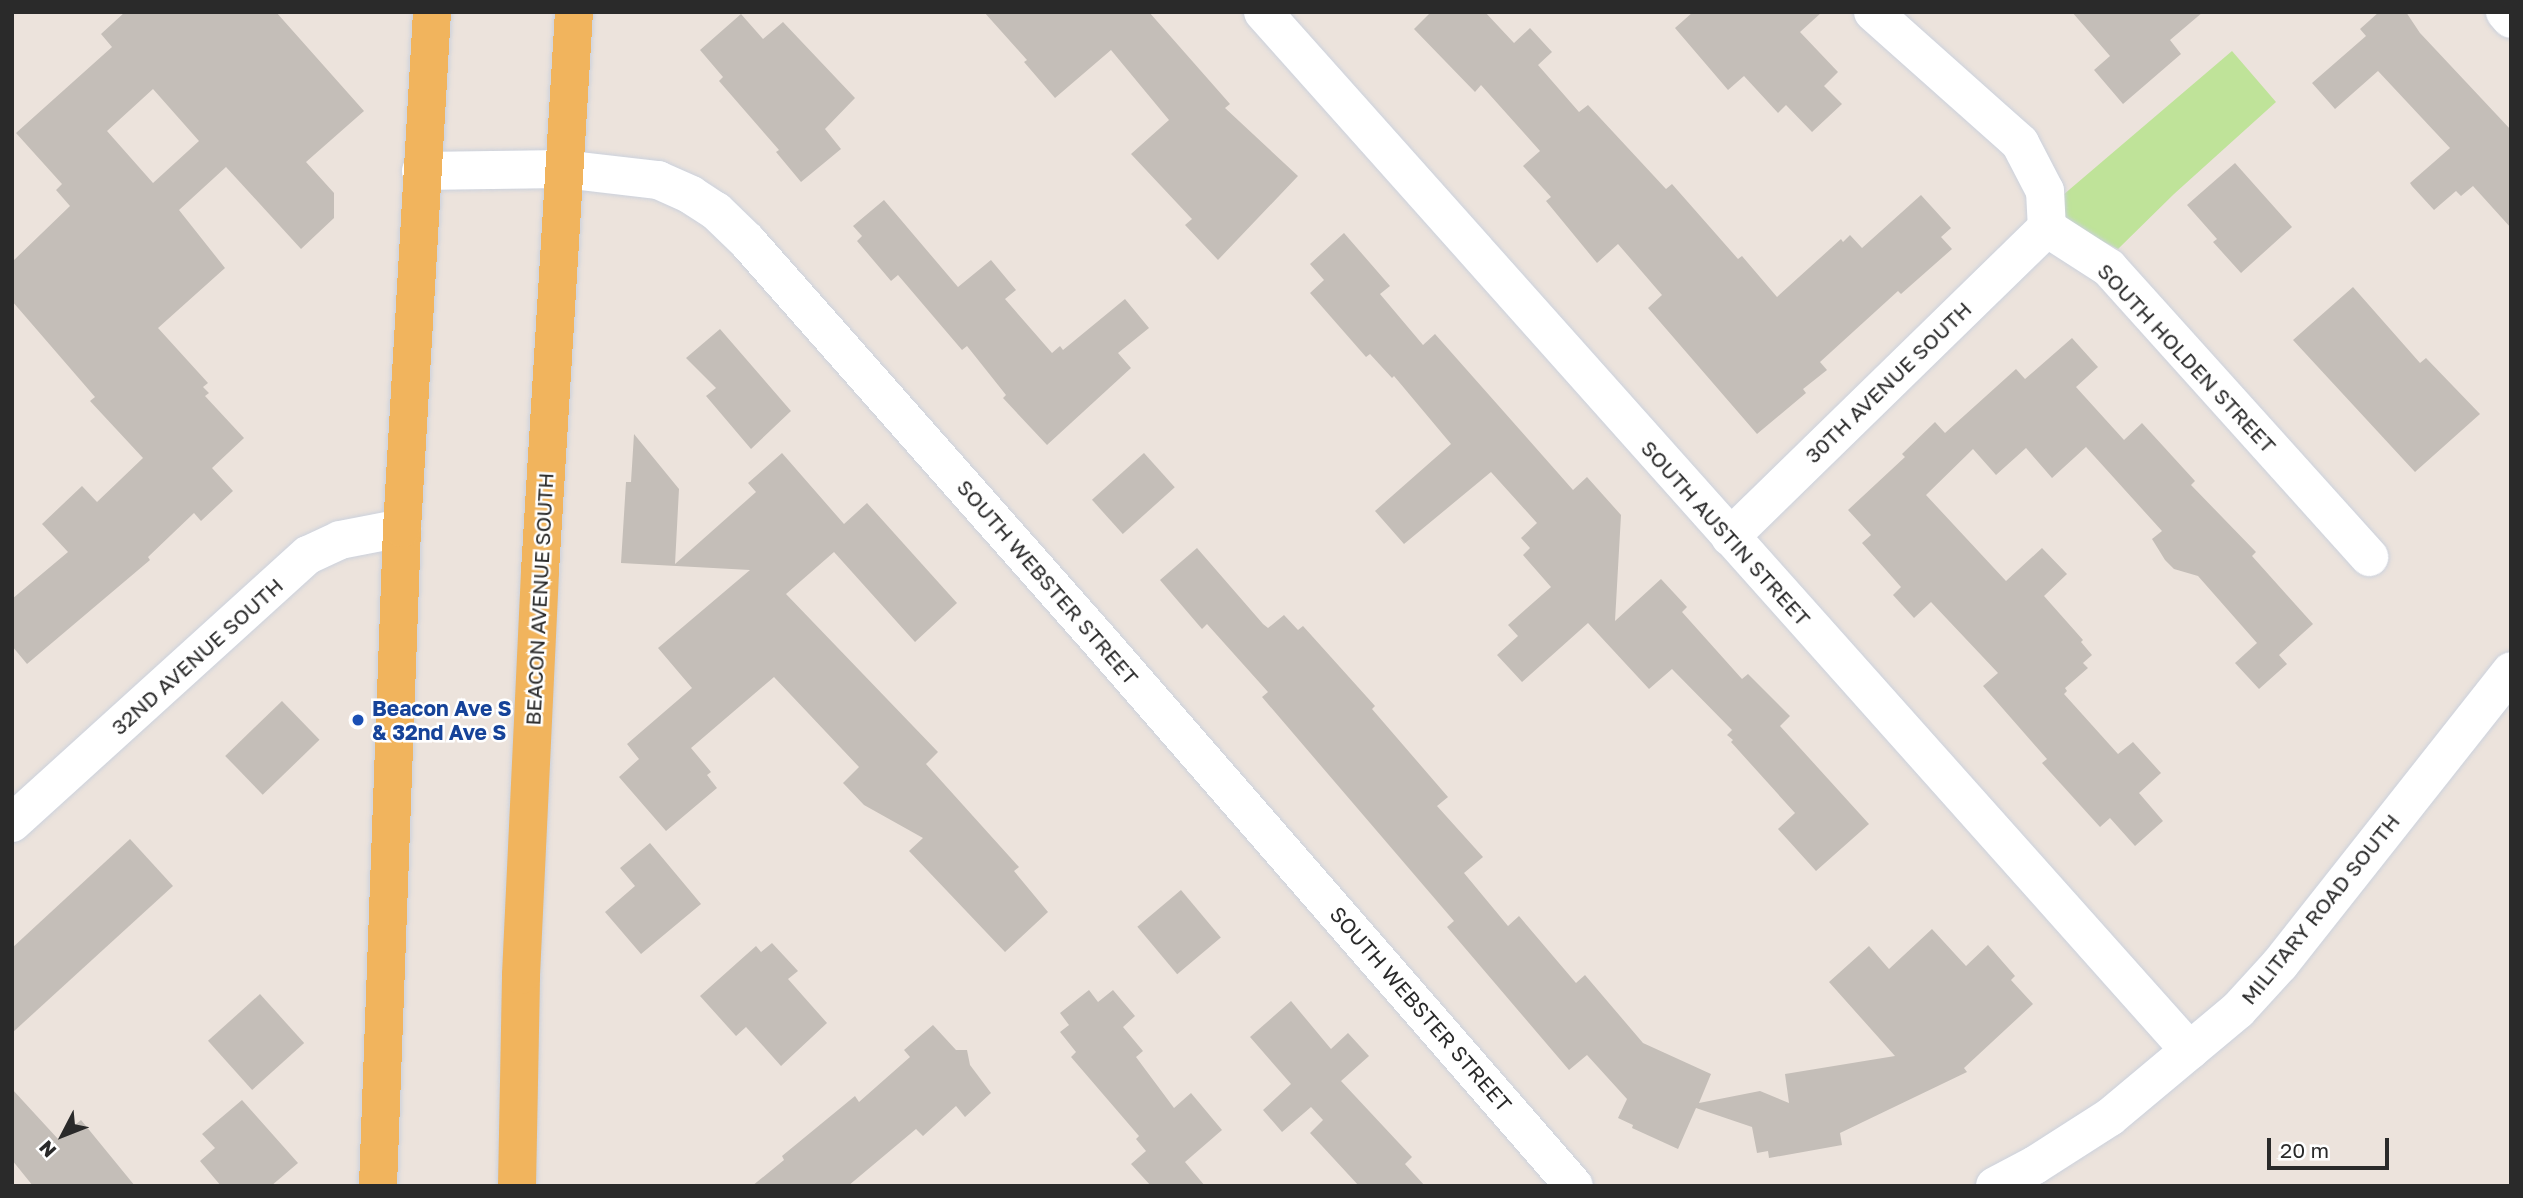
<!DOCTYPE html>
<html>
<head>
<meta charset="utf-8">
<style>
	body { margin:0 }
	#map { position:relative; width:2523px; height:1198px; overflow:hidden; background:#ece3dc; font-family:"Golos Text",sans-serif }
	div>[style] { position:absolute }
	.green>* { inset:0; background:#bfe399 }
	.building>* { inset:0; background:#c4beb8; transform-origin:0 0 }
	.roads { filter:drop-shadow(0 0 2px #cbd1dc) drop-shadow(0 0 2px #cbd1dc) }
	.minor>* { height:38px; margin:-19px; padding:0 19px; transform-origin:19px; border-radius:19px; background:#fff }
	.major>* { height:38px; margin:-19px; padding:0 19px; transform-origin:19px; border-radius:19px; background:#f1b45d }
	.dots>* { width:19px; height:19px; translate:-50% -50%; box-sizing:border-box; border:4px solid #fff; border-radius:50% }
	span { translate:-50% -50%; white-space:nowrap; text-align:center; line-height:1.15; -webkit-text-stroke:5px #fff; paint-order:stroke }
	.street-label { font-size:21px; color:#2a2a2a }
	.transit-label { font-size:21px; color:#164399; font-weight:700 }
	.left { translate:0 -50%; text-align:left }
	.frame { position:absolute; inset:0; border:14px solid #2a2a2a; pointer-events:none }
	.north { position:absolute; left:28px; top:1100px; width:70px; height:70px; -webkit-text-stroke:5px #fff; paint-order:stroke; rotate:228deg; font-size:19px; font-weight:700; line-height:28px; text-align:center; color:#2a2a2a }
	.north::after { content:''; display:block; margin:auto; width:24px; height:32px; background:#2a2a2a; clip-path:polygon(50% 0,100% 100%,50% 72%,0 100%) }
	.scale { position:absolute; left:2267px; top:1138px; width:122px; height:32px; box-sizing:border-box; border:4px solid #2a2a2a; border-top:0; padding-left:9px; font-size:21px; line-height:24px; white-space:nowrap; color:#2a2a2a; -webkit-text-stroke:5px #fff; paint-order:stroke }
</style>
</head>
<body>
<div id="map">
	<div class="green">
		<div style="clip-path:polygon(2232px 51px,2276px 102px,2174px 194px,2118px 249px,2088px 234px,2057px 212px,2056px 201px)"></div>
	</div>
	<div class="building">
		<div style="clip-path:polygon(evenodd,125px 12px,276px 12px,364px 111px,306px 162px,334px 193px,334px 218px,301px 249px,226px 167px,179px 210px,225px 268px,158px 328px,208px 383px,203px 387px,209px 393px,205px 396px,244px 438px,212px 468px,233px 491px,201px 521px,194px 513px,148px 557px,150px 560px,27px 664px,12px 646px,12px 599px,68px 552px,42px 524px,82px 486px,97px 502px,143px 458px,90px 401px,95px 397px,12px 301px,12px 262px,70px 206px,56px 190px,62px 184px,16px 133px,112px 47px,101px 34px,125px 12px,153px 89px,199px 141px,153px 183px,107px 131px,153px 89px)"></div>
		<div style="clip-path:polygon(984px 12px,1149px 12px,1230px 104px,1225px 108px,1298px 176px,1218px 260px,1185px 225px,1192px 219px,1131px 154px,1169px 120px,1111px 50px,1055px 98px,1024px 62px,1027px 60px)"></div>
		<div style="clip-path:polygon(1431px 12px,1485px 12px,1514px 43px,1530px 28px,1552px 52px,1538px 65px,1579px 112px,1588px 105px,1666px 189px,1672px 184px,1738px 259px,1742px 256px,1777px 297px,1841px 239px,1843px 242px,1850px 235px,1862px 248px,1921px 195px,1951px 228px,1941px 237px,1952px 249px,1901px 294px,1898px 291px,1820px 362px,1827px 370px,1803px 389px,1806px 393px,1757px 434px,1648px 308px,1662px 295px,1618px 244px,1597px 263px,1546px 201px,1551px 197px,1523px 166px,1540px 151px,1481px 85px,1475px 92px,1414px 29px)"></div>
		<div style="clip-path:polygon(1693px 12px,1822px 12px,1800px 32px,1838px 72px,1824px 86px,1842px 104px,1812px 132px,1786px 105px,1778px 113px,1744px 76px,1728px 90px,1675px 28px)"></div>
		<div style="clip-path:polygon(2072px 12px,2203px 12px,2170px 40px,2181px 54px,2123px 104px,2094px 70px,2110px 56px)"></div>
		<div style="clip-path:polygon(2379px 12px,2406px 12px,2420px 33px,2511px 130px,2511px 228px,2473px 186px,2461px 196px,2456px 191px,2434px 210px,2412px 186px,2410px 183px,2450px 148px,2378px 71px,2335px 109px,2312px 83px,2366px 36px,2360px 29px)"></div>
		<div style="clip-path:polygon(741px 14px,763px 39px,783px 22px,855px 98px,825px 129px,841px 149px,801px 182px,776px 152px,779px 150px,719px 81px,723px 77px,700px 50px)"></div>
		<div style="clip-path:polygon(2235px 163px,2292px 227px,2241px 273px,2213px 242px,2217px 239px,2187px 205px)"></div>
		<div style="clip-path:polygon(884px 200px,958px 287px,991px 260px,1016px 290px,1005px 299px,1052px 353px,1060px 346px,1063px 350px,1125px 299px,1149px 328px,1118px 353px,1131px 368px,1047px 445px,1003px 398px,1006px 395px,967px 346px,962px 350px,898px 275px,891px 281px,857px 241px,862px 236px,853px 226px)"></div>
		<div style="clip-path:polygon(1344px 233px,1390px 286px,1380px 294px,1423px 345px,1435px 334px,1573px 490px,1587px 477px,1621px 515px,1615px 621px,1661px 579px,1687px 607px,1682px 612px,1742px 679px,1748px 674px,1790px 716px,1780px 726px,1869px 824px,1816px 871px,1778px 829px,1795px 813px,1731px 742px,1733px 740px,1727px 735px,1732px 730px,1672px 669px,1649px 689px,1588px 623px,1522px 682px,1497px 655px,1518px 636px,1508px 625px,1551px 587px,1523px 555px,1530px 548px,1521px 538px,1537px 523px,1491px 472px,1404px 544px,1375px 511px,1451px 444px,1394px 376px,1392px 378px,1370px 354px,1366px 357px,1310px 293px,1324px 280px,1310px 264px)"></div>
		<div style="clip-path:polygon(2353px 287px,2420px 363px,2426px 358px,2480px 414px,2415px 472px,2293px 340px)"></div>
		<div style="clip-path:polygon(720px 329px,791px 411px,751px 449px,706px 396px,716px 388px,686px 358px)"></div>
		<div style="clip-path:polygon(2072px 338px,2098px 367px,2076px 387px,2124px 440px,2142px 423px,2195px 481px,2191px 485px,2256px 552px,2252px 556px,2313px 624px,2279px 655px,2287px 664px,2259px 689px,2235px 663px,2257px 643px,2198px 576px,2174px 569px,2165px 560px,2152px 539px,2162px 531px,2086px 447px,2052px 478px,2026px 448px,1996px 475px,1973px 449px,1926px 495px,2006px 581px,2042px 548px,2067px 574px,2044px 596px,2083px 640px,2081px 642px,2092px 655px,2083px 663px,2088px 668px,2065px 688px,2067px 691px,2064px 694px,2118px 754px,2133px 742px,2161px 773px,2139px 793px,2163px 821px,2135px 846px,2110px 818px,2100px 827px,2042px 763px,2047px 759px,1983px 686px,1998px 673px,1931px 602px,1914px 618px,1893px 595px,1901px 587px,1862px 543px,1871px 535px,1848px 510px,1905px 457px,1902px 454px,1935px 422px,1945px 433px,2016px 369px,2025px 379px)"></div>
		<div style="clip-path:polygon(634px 434px,679px 489px,675px 564px,756px 492px,748px 483px,782px 453px,844px 524px,867px 503px,957px 603px,915px 642px,834px 552px,786px 594px,938px 752px,926px 764px,1019px 867px,1014px 871px,1048px 912px,1005px 952px,909px 851px,923px 838px,864px 805px,843px 783px,859px 767px,774px 677px,691px 748px,711px 772px,707px 775px,717px 788px,666px 831px,619px 777px,639px 759px,627px 744px,692px 688px,658px 648px,750px 570px,621px 563px,626px 482px,631px 482px)"></div>
		<div style="left:1144px;top:453px;width:46px;height:70px;rotate:48deg"></div>
		<div style="clip-path:polygon(1197px 548px,1263px 624px,1268px 628px,1284px 615px,1298px 630px,1303px 626px,1375px 706px,1372px 709px,1448px 797px,1437px 806px,1483px 857px,1464px 873px,1508px 926px,1519px 916px,1576px 983px,1585px 975px,1643px 1043px,1711px 1074px,1699px 1103px,1760px 1091px,1789px 1103px,1785px 1074px,1895px 1056px,1829px 982px,1869px 946px,1889px 969px,1932px 929px,1966px 966px,1988px 945px,2015px 976px,2011px 980px,2033px 1004px,1964px 1068px,1967px 1072px,1840px 1133px,1842px 1145px,1769px 1158px,1768px 1151px,1757px 1153px,1752px 1127px,1696px 1108px,1678px 1149px,1632px 1128px,1633px 1125px,1618px 1118px,1627px 1099px,1587px 1055px,1569px 1070px,1447px 927px,1454px 921px,1262px 697px,1268px 692px,1207px 624px,1202px 629px,1160px 580px)"></div>
		<div style="left:282px;top:701px;width:54px;height:79px;rotate:46deg"></div>
		<div style="clip-path:polygon(130px 839px,173px 886px,12px 1033px,12px 948px)"></div>
		<div style="clip-path:polygon(650px 843px,701px 904px,641px 954px,605px 912px,635px 886px,620px 868px)"></div>
		<div style="left:1181px;top:890px;width:62px;height:57px;rotate:50deg"></div>
		<div style="clip-path:polygon(772px 943px,798px 971px,788px 979px,827px 1023px,781px 1066px,746px 1027px,736px 1036px,700px 996px,756px 946px,761px 952px)"></div>
		<div style="clip-path:polygon(1089px 990px,1098px 1002px,1113px 990px,1135px 1016px,1123px 1027px,1143px 1051px,1136px 1057px,1174px 1108px,1191px 1093px,1222px 1130px,1185px 1162px,1205px 1186px,1151px 1186px,1131px 1164px,1146px 1151px,1136px 1139px,1139px 1136px,1071px 1057px,1076px 1052px,1060px 1032px,1069px 1025px,1060px 1013px)"></div>
		<div style="left:260px;top:994px;width:66px;height:70px;rotate:48deg"></div>
		<div style="clip-path:polygon(1291px 1001px,1331px 1049px,1348px 1033px,1369px 1056px,1341px 1081px,1412px 1157px,1405px 1164px,1425px 1186px,1359px 1186px,1310px 1133px,1323px 1120px,1311px 1107px,1282px 1132px,1263px 1110px,1291px 1084px,1250px 1037px)"></div>
		<div style="clip-path:polygon(933px 1025px,956px 1050px,967px 1050px,970px 1065px,991px 1093px,965px 1117px,956px 1106px,923px 1136px,916px 1129px,848px 1186px,752px 1186px,784px 1160px,782px 1156px,855px 1096px,859px 1102px,910px 1057px,904px 1050px)"></div>
		<div style="clip-path:polygon(12px 1089px,58px 1139px,81px 1120px,135px 1186px,33px 1186px,12px 1160px)"></div>
		<div style="clip-path:polygon(242px 1100px,298px 1163px,271px 1186px,221px 1186px,200px 1161px,215px 1148px,202px 1134px)"></div>
	</div>
	<div class="roads">
		<div class="minor">
			<div style="left:1263px;top:12px;width:1392px;rotate:48.26deg"></div>
			<div style="left:1873px;top:12px;width:197px;rotate:41.7deg"></div>
			<div style="left:2020px;top:143px;width:54px;rotate:62.5deg"></div>
			<div style="left:2045px;top:191px;width:37px;rotate:87deg"></div>
			<div style="left:2047px;top:228px;width:74px;rotate:32.8deg"></div>
			<div style="left:2109px;top:268px;width:389px;rotate:48deg"></div>
			<div style="left:2505px;top:12px;width:9px;rotate:49deg"></div>
			<div style="left:421px;top:171px;width:142px;rotate:-0.8deg"></div>
			<div style="left:563px;top:169px;width:96px;rotate:6.6deg"></div>
			<div style="left:658px;top:180px;width:36px;rotate:24deg"></div>
			<div style="left:691px;top:195px;width:30px;rotate:33deg"></div>
			<div style="left:716px;top:211px;width:43px;rotate:44.1deg"></div>
			<div style="left:747px;top:241px;width:533px;rotate:48.57deg"></div>
			<div style="left:1100px;top:641px;width:722px;rotate:48.99deg"></div>
			<div style="left:1730px;top:537px;width:443px;rotate:-44.3deg"></div>
			<div style="left:12px;top:823px;width:399px;rotate:-42.2deg"></div>
			<div style="left:308px;top:555px;width:35px;rotate:-25deg"></div>
			<div style="left:340px;top:540px;width:63px;rotate:-11deg"></div>
			<div style="left:1995px;top:1186px;width:45px;rotate:-27.7deg"></div>
			<div style="left:2035px;top:1165px;width:89px;rotate:-32.6deg"></div>
			<div style="left:2110px;top:1117px;width:167px;rotate:-39.9deg"></div>
			<div style="left:2238px;top:1010px;width:62px;rotate:-47.6deg"></div>
			<div style="left:2280px;top:964px;width:373px;rotate:-51.7deg"></div>
		</div>
		<div class="major">
			<div style="left:378px;top:1186px;width:658px;rotate:-87.91deg"></div>
			<div style="left:402px;top:528px;width:517px;rotate:-86.67deg"></div>
			<div style="left:517px;top:1186px;width:211px;rotate:-88.9deg"></div>
			<div style="left:521px;top:975px;width:404px;rotate:-87.3deg"></div>
			<div style="left:540px;top:571px;width:560px;rotate:-86.52deg"></div>
		</div>
	</div>
	<div class="dots">
		<div style="left:358px;top:720px;background:#1a4fb4"></div>
	</div>
	<div class="street-label">
		<span style="left:2187px;top:358px;rotate:47deg">SOUTH HOLDEN STREET</span>
		<span style="left:1888px;top:382px;rotate:-44deg">30TH AVENUE SOUTH</span>
		<span style="left:1726px;top:533px;rotate:48deg">SOUTH AUSTIN STREET</span>
		<span style="left:1048px;top:582px;rotate:49deg">SOUTH WEBSTER STREET</span>
		<span style="left:539px;top:599px;rotate:-87deg">BEACON AVENUE SOUTH</span>
		<span style="left:197px;top:656px;rotate:-42deg">32ND AVENUE SOUTH</span>
		<span style="left:2320px;top:909px;rotate:-51deg">MILITARY ROAD SOUTH</span>
		<span style="left:1421px;top:1009px;rotate:49deg">SOUTH WEBSTER STREET</span>
	</div>
	<div class="transit-label">
		<span class="left" style="left:372px;top:720px">Beacon Ave S<br>&amp; 32nd Ave S</span>
	</div>
	<div class="frame"></div>
	<div class="north">N</div>
	<div class="scale">20 m</div>
</div>
</body>
</html>
